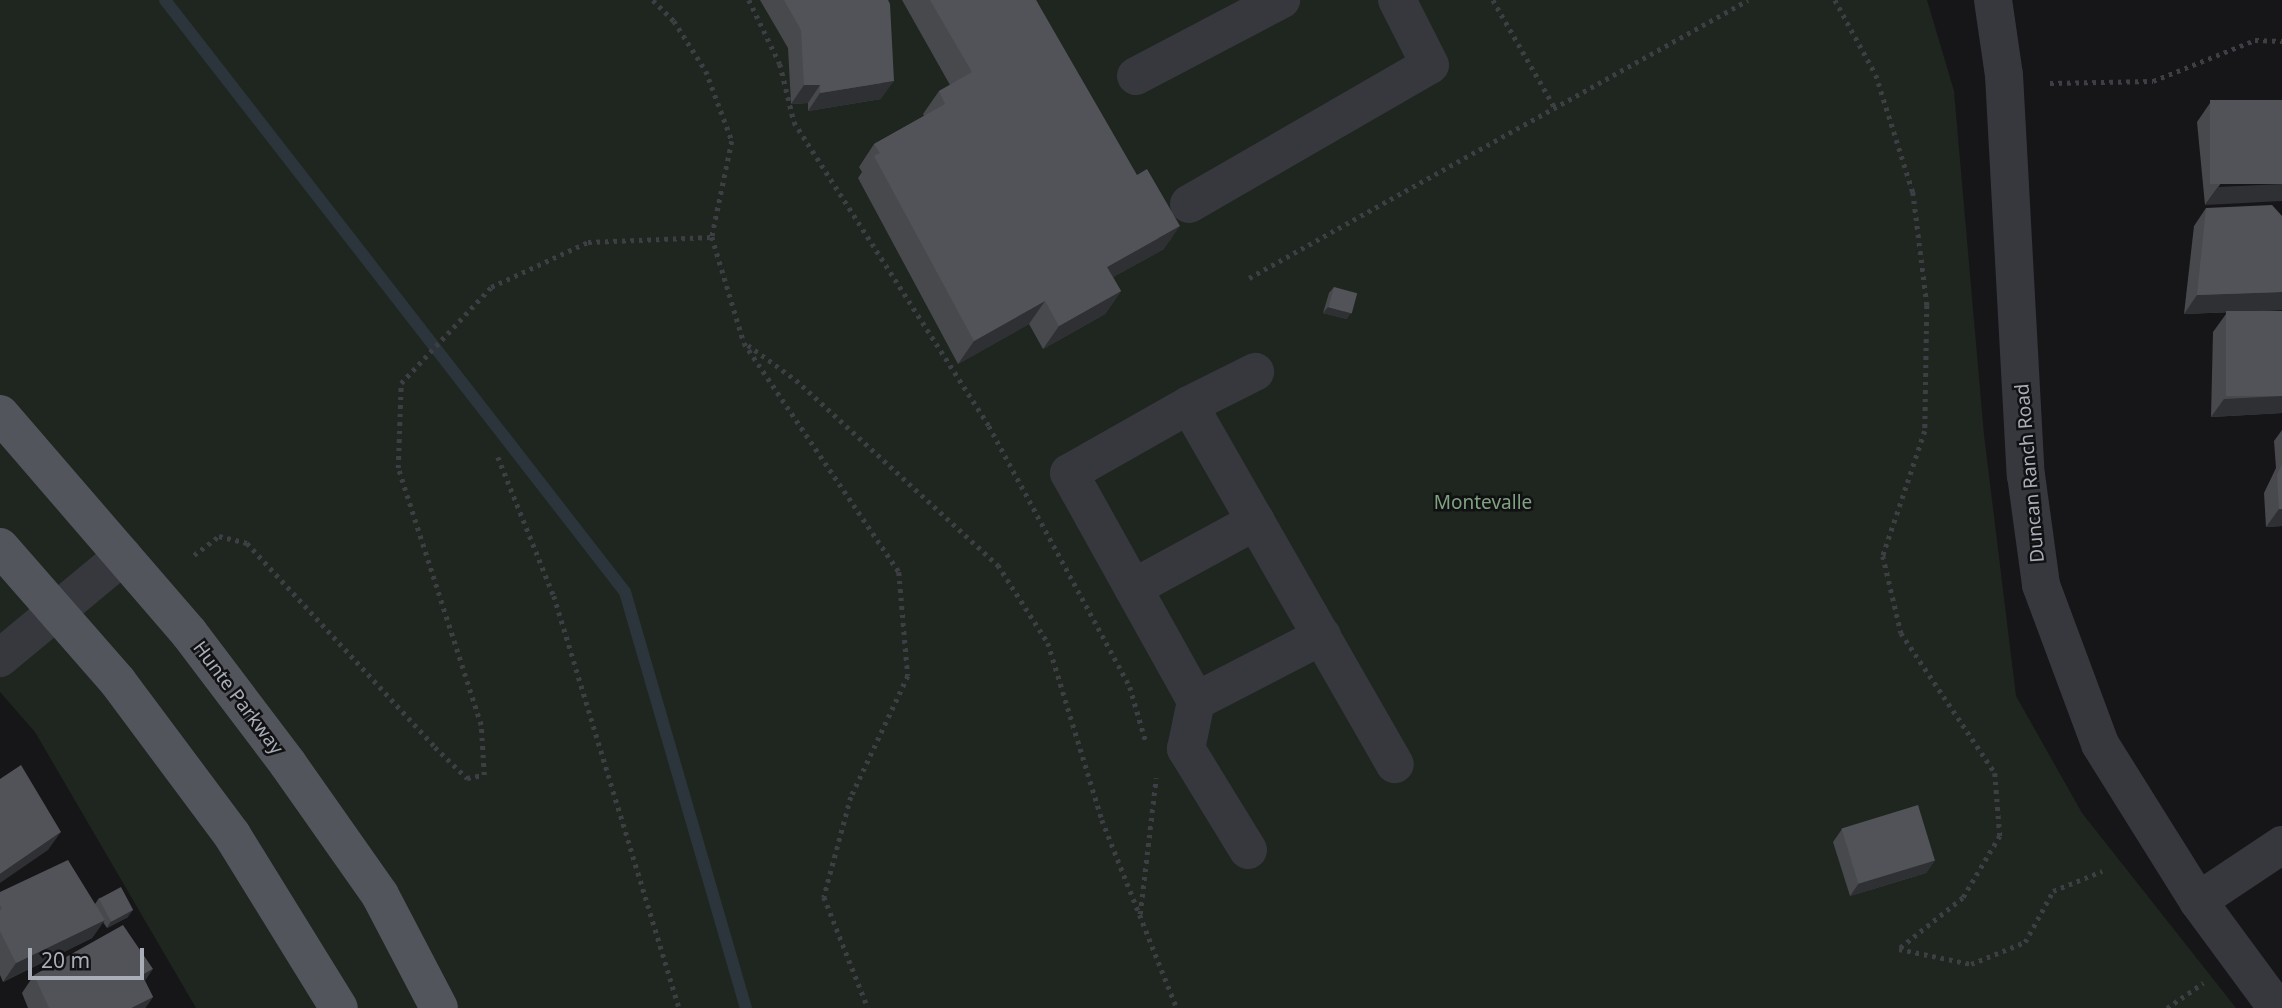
<!DOCTYPE html>
<html>
<head>
<meta charset="utf-8">
<style>
	body { margin:0 }
	#map { position:relative; width:2282px; height:1008px; overflow:hidden; background:#161618; font-family:"Noto Sans",sans-serif }
	div>[style] { position:absolute }
	.green>* { inset:0; background:#1e261f }
	.stream>* { height:12px; margin:-6px; padding:0 6px; transform-origin:6px; border-radius:6px; background:#2c353c }
	.path>* { height:4.5px; margin-top:-2.25px; transform-origin:0; background:repeating-linear-gradient(90deg,#3d3f44 0 3.5px,transparent 0 8.5px) }
	.minor>* { height:38px; margin:-19px; padding:0 19px; transform-origin:19px; border-radius:19px; background:#37383d }
	.major>* { height:38px; margin:-19px; padding:0 19px; transform-origin:19px; border-radius:19px; background:#53555c }
	.wall>* { inset:0; background:#47494d }
	.shaded-wall>* { inset:0; background:#2f3033 }
	.building>* { inset:0; background:#525359; transform-origin:0 0 }
	span { translate:-50% -50%; white-space:nowrap; text-align:center; line-height:1.15; -webkit-text-stroke:5px #111113; paint-order:stroke }
	.street-label { font-size:19px; color:#a8adb8 }
	.park-label { font-size:19px; color:#7fa381 }
	.scale { position:absolute; left:28px; top:948px; width:116px; height:32px; box-sizing:border-box; border:4px solid #a8adb8; border-top:0; padding-left:9px; font-size:21px; line-height:24px; white-space:nowrap; color:#a8adb8; -webkit-text-stroke:5px #111113; paint-order:stroke }
</style>
</head>
<body>
<div id="map">
	<div class="green">
		<div style="clip-path:polygon(0 0,1927px 0,1954px 91px,1984px 435px,2016px 696px,2082px 813px,2236px 1008px,196px 1008px,35px 732px,0 692px)"></div>
	</div>
	<div class="stream">
		<div style="left:165px;top:0;width:750px;rotate:52.15deg"></div>
		<div style="left:625px;top:592px;width:433px;rotate:73.8deg"></div>
	</div>
	<div class="path">
		<div style="left:653px;top:0;width:30px;rotate:45deg"></div>
		<div style="left:674px;top:21px;width:59px;rotate:57.4deg"></div>
		<div style="left:706px;top:71px;width:75px;rotate:69.6deg"></div>
		<div style="left:732px;top:141px;width:98px;rotate:101.8deg"></div>
		<div style="left:712px;top:237px;width:111px;rotate:73.2deg"></div>
		<div style="left:744px;top:343px;width:277px;rotate:55.9deg"></div>
		<div style="left:899px;top:572px;width:104px;rotate:85.1deg"></div>
		<div style="left:908px;top:676px;width:134px;rotate:115.2deg"></div>
		<div style="left:851px;top:797px;width:104px;rotate:105.1deg"></div>
		<div style="left:824px;top:897px;width:119px;rotate:68.4deg"></div>
		<div style="left:749px;top:0;width:71px;rotate:64.2deg"></div>
		<div style="left:780px;top:64px;width:60px;rotate:76.4deg"></div>
		<div style="left:794px;top:122px;width:361px;rotate:57.3deg"></div>
		<div style="left:989px;top:426px;width:297px;rotate:61.6deg"></div>
		<div style="left:1130px;top:687px;width:57px;rotate:73.8deg"></div>
		<div style="left:1493px;top:0;width:125px;rotate:60.1deg"></div>
		<div style="left:1835px;top:0;width:85px;rotate:61.3deg"></div>
		<div style="left:1876px;top:75px;width:123px;rotate:72.5deg"></div>
		<div style="left:1913px;top:192px;width:114px;rotate:82.9deg"></div>
		<div style="left:1927px;top:305px;width:126px;rotate:90.9deg"></div>
		<div style="left:1925px;top:431px;width:132px;rotate:108.6deg"></div>
		<div style="left:1883px;top:556px;width:79px;rotate:76.8deg"></div>
		<div style="left:1901px;top:633px;width:169px;rotate:56.1deg"></div>
		<div style="left:1995px;top:773px;width:63px;rotate:85.5deg"></div>
		<div style="left:2000px;top:836px;width:72px;rotate:120.8deg"></div>
		<div style="left:1963px;top:898px;width:82px;rotate:141.4deg"></div>
		<div style="left:1899px;top:949px;width:74px;rotate:11.8deg"></div>
		<div style="left:1971px;top:964px;width:58px;rotate:-22.2deg"></div>
		<div style="left:2025px;top:942px;width:58px;rotate:-61.2deg"></div>
		<div style="left:2053px;top:891px;width:53px;rotate:-22.2deg"></div>
		<div style="left:2050px;top:83px;width:103px;rotate:-1.1deg"></div>
		<div style="left:2153px;top:81px;width:110px;rotate:-21.9deg"></div>
		<div style="left:2255px;top:40px;width:27px;rotate:2deg"></div>
		<div style="left:1249px;top:278px;width:571px;rotate:-29.12deg"></div>
		<div style="left:748px;top:345px;width:59px;rotate:36.1deg"></div>
		<div style="left:796px;top:380px;width:274px;rotate:42.5deg"></div>
		<div style="left:998px;top:565px;width:93px;rotate:57.3deg"></div>
		<div style="left:1048px;top:643px;width:185px;rotate:73deg"></div>
		<div style="left:1102px;top:820px;width:202px;rotate:68.3deg"></div>
		<div style="left:498px;top:457px;width:150px;rotate:68.1deg"></div>
		<div style="left:554px;top:596px;width:431px;rotate:73.1deg"></div>
		<div style="left:194px;top:555px;width:31px;rotate:-37deg"></div>
		<div style="left:219px;top:536px;width:29px;rotate:14deg"></div>
		<div style="left:247px;top:543px;width:277px;rotate:47.3deg"></div>
		<div style="left:435px;top:747px;width:45px;rotate:44.1deg"></div>
		<div style="left:467px;top:778px;width:17px;rotate:-10deg"></div>
		<div style="left:484px;top:775px;width:50px;rotate:-93.4deg"></div>
		<div style="left:481px;top:725px;width:270px;rotate:-107.9deg"></div>
		<div style="left:398px;top:468px;width:85px;rotate:-88deg"></div>
		<div style="left:401px;top:383px;width:132px;rotate:-46.8deg"></div>
		<div style="left:491px;top:287px;width:107px;rotate:-24.9deg"></div>
		<div style="left:588px;top:242px;width:124px;rotate:-2.3deg"></div>
		<div style="left:1140px;top:914px;width:137px;rotate:-83.3deg"></div>
		<div style="left:2167px;top:1008px;width:44px;rotate:-34.8deg"></div>
	</div>
	<div class="minor">
		<div style="left:1993px;top:0;width:76px;rotate:81.7deg"></div>
		<div style="left:2004px;top:75px;width:401px;rotate:86.9deg"></div>
		<div style="left:2026px;top:475px;width:111px;rotate:82.2deg"></div>
		<div style="left:2041px;top:585px;width:170px;rotate:69.6deg"></div>
		<div style="left:2100px;top:744px;width:185px;rotate:58deg"></div>
		<div style="left:2198px;top:901px;width:133px;rotate:53.6deg"></div>
		<div style="left:1136px;top:76px;width:164px;rotate:-27.7deg"></div>
		<div style="left:1189px;top:204px;width:278px;rotate:-30deg"></div>
		<div style="left:1430px;top:65px;width:73px;rotate:-116.9deg"></div>
		<div style="left:1189px;top:405px;width:74px;rotate:-26.6deg"></div>
		<div style="left:1133px;top:588px;width:140px;rotate:-28.6deg"></div>
		<div style="left:0;top:658px;width:160px;rotate:-39.7deg"></div>
		<div style="left:1196px;top:701px;width:142px;rotate:-27.3deg"></div>
		<div style="left:1248px;top:850px;width:119px;rotate:-121.5deg"></div>
		<div style="left:1186px;top:749px;width:49px;rotate:-78.2deg"></div>
		<div style="left:1196px;top:701px;width:261px;rotate:-119.1deg"></div>
		<div style="left:1069px;top:473px;width:138px;rotate:-29.5deg"></div>
		<div style="left:1189px;top:405px;width:414px;rotate:60.2deg"></div>
		<div style="left:2198px;top:901px;width:101px;rotate:-33.7deg"></div>
	</div>
	<div class="major">
		<div style="left:0;top:414px;width:289px;rotate:49.2deg"></div>
		<div style="left:189px;top:633px;width:164px;rotate:52.9deg"></div>
		<div style="left:288px;top:764px;width:160px;rotate:54.9deg"></div>
		<div style="left:380px;top:895px;width:127px;rotate:62.4deg"></div>
		<div style="left:0;top:547px;width:179px;rotate:48.8deg"></div>
		<div style="left:118px;top:682px;width:191px;rotate:53.3deg"></div>
		<div style="left:232px;top:835px;width:203px;rotate:58.3deg"></div>
	</div>
	<div class="wall">
		<div style="clip-path:polygon(760px 0,888px 0,881px 99px,808px 111px,808px 103px,791px 104px,788px 48px)"></div>
		<div style="clip-path:polygon(902px 0,1036px 0,1164px 249px,1113px 277px,1121px 291px,1105px 314px,1043px 349px,1029px 324px,958px 364px,858px 178px,862px 172px,859px 167px,874px 144px,924px 116px,923px 114px,939px 91px,950px 85px)"></div>
		<div style="clip-path:polygon(2282px 100px,2205px 205px,2197px 122px,2210px 103px)"></div>
		<div style="clip-path:polygon(2206px 208px,2282px 216px,2282px 310px,2184px 314px,2194px 226px)"></div>
		<div style="clip-path:polygon(1334px 287px,1347px 319px,1323px 313px,1329px 293px)"></div>
		<div style="clip-path:polygon(2282px 311px,2282px 413px,2211px 417px,2213px 332px,2226px 314px)"></div>
		<div style="clip-path:polygon(2282px 430px,2282px 526px,2266px 527px,2264px 493px,2276px 468px,2274px 441px)"></div>
		<div style="clip-path:polygon(1842px 829px,1935px 860px,1926px 873px,1850px 896px,1833px 842px)"></div>
		<div style="clip-path:polygon(0 892px,95px 904px,99px 898px,128px 917px,107px 928px,103px 922px,92px 938px,3px 982px,0 975px)"></div>
		<div style="clip-path:polygon(34px 975px,145px 981px,153px 997px,145px 1008px,28px 1008px,22px 993px)"></div>
	</div>
	<div class="shaded-wall">
		<div style="clip-path:polygon(894px 81px,881px 99px,808px 111px,820px 93px)"></div>
		<div style="clip-path:polygon(804px 85px,820px 85px,808px 103px,791px 104px)"></div>
		<div style="clip-path:polygon(2282px 184px,2282px 201px,2205px 205px,2218px 187px)"></div>
		<div style="clip-path:polygon(1180px 226px,1164px 249px,1091px 289px,1107px 267px)"></div>
		<div style="clip-path:polygon(1121px 291px,1105px 314px,1043px 349px,1059px 326px)"></div>
		<div style="clip-path:polygon(2282px 292px,2282px 310px,2184px 314px,2197px 295px)"></div>
		<div style="clip-path:polygon(1045px 301px,1029px 324px,958px 364px,974px 341px)"></div>
		<div style="clip-path:polygon(1328px 307px,1351px 313px,1347px 319px,1323px 313px)"></div>
		<div style="clip-path:polygon(2282px 396px,2282px 413px,2211px 417px,2224px 399px)"></div>
		<div style="clip-path:polygon(2279px 509px,2282px 509px,2282px 526px,2266px 527px)"></div>
		<div style="clip-path:polygon(61px 832px,48px 850px,0 883px,0 874px)"></div>
		<div style="clip-path:polygon(1935px 860px,1926px 873px,1850px 896px,1859px 883px)"></div>
		<div style="clip-path:polygon(133px 910px,128px 917px,107px 928px,111px 921px)"></div>
		<div style="clip-path:polygon(105px 920px,92px 938px,3px 982px,16px 963px)"></div>
		<div style="clip-path:polygon(153px 969px,140px 988px,142px 975px)"></div>
		<div style="clip-path:polygon(153px 997px,145px 1008px,131px 1008px)"></div>
	</div>
	<div class="building">
		<div style="clip-path:polygon(784px 0,888px 0,890px 4px,894px 81px,820px 93px,820px 85px,804px 85px,801px 30px)"></div>
		<div style="clip-path:polygon(930px 0,1036px 0,1137px 175px,1147px 169px,1180px 226px,1107px 267px,1121px 291px,1059px 326px,1045px 301px,974px 341px,874px 156px,880px 153px,874px 144px,945px 104px,939px 91px,972px 72px)"></div>
		<div style="left:2282px;top:100px;width:84px;height:72px;rotate:90deg"></div>
		<div style="clip-path:polygon(2272px 205px,2282px 216px,2282px 292px,2197px 295px,2206px 208px)"></div>
		<div style="left:1334px;top:287px;width:24px;height:21px;rotate:15deg"></div>
		<div style="left:2282px;top:311px;width:85px;height:56px;rotate:90deg"></div>
		<div style="clip-path:polygon(2282px 464px,2282px 509px,2279px 509px,2277px 475px)"></div>
		<div style="clip-path:polygon(21px 765px,61px 832px,0 874px,0 779px)"></div>
		<div style="left:1918px;top:805px;width:58px;height:80px;rotate:73deg"></div>
		<div style="clip-path:polygon(68px 860px,105px 920px,16px 963px,0 931px,0 910px,2px 909px,0 905px,0 892px)"></div>
		<div style="left:121px;top:887px;width:26px;height:25px;rotate:62deg"></div>
		<div style="clip-path:polygon(123px 925px,153px 969px,142px 975px,153px 997px,131px 1008px,49px 1008px,34px 975px)"></div>
	</div>
	<div class="street-label">
		<span style="left:2030px;top:473px;rotate:-95deg">Duncan Ranch Road</span>
		<span style="left:238px;top:698px;rotate:53deg">Hunte Parkway</span>
	</div>
	<div class="park-label">
		<span style="left:1483px;top:503px">Montevalle</span>
	</div>
	<div class="scale">20 m</div>
</div>
</body>
</html>
